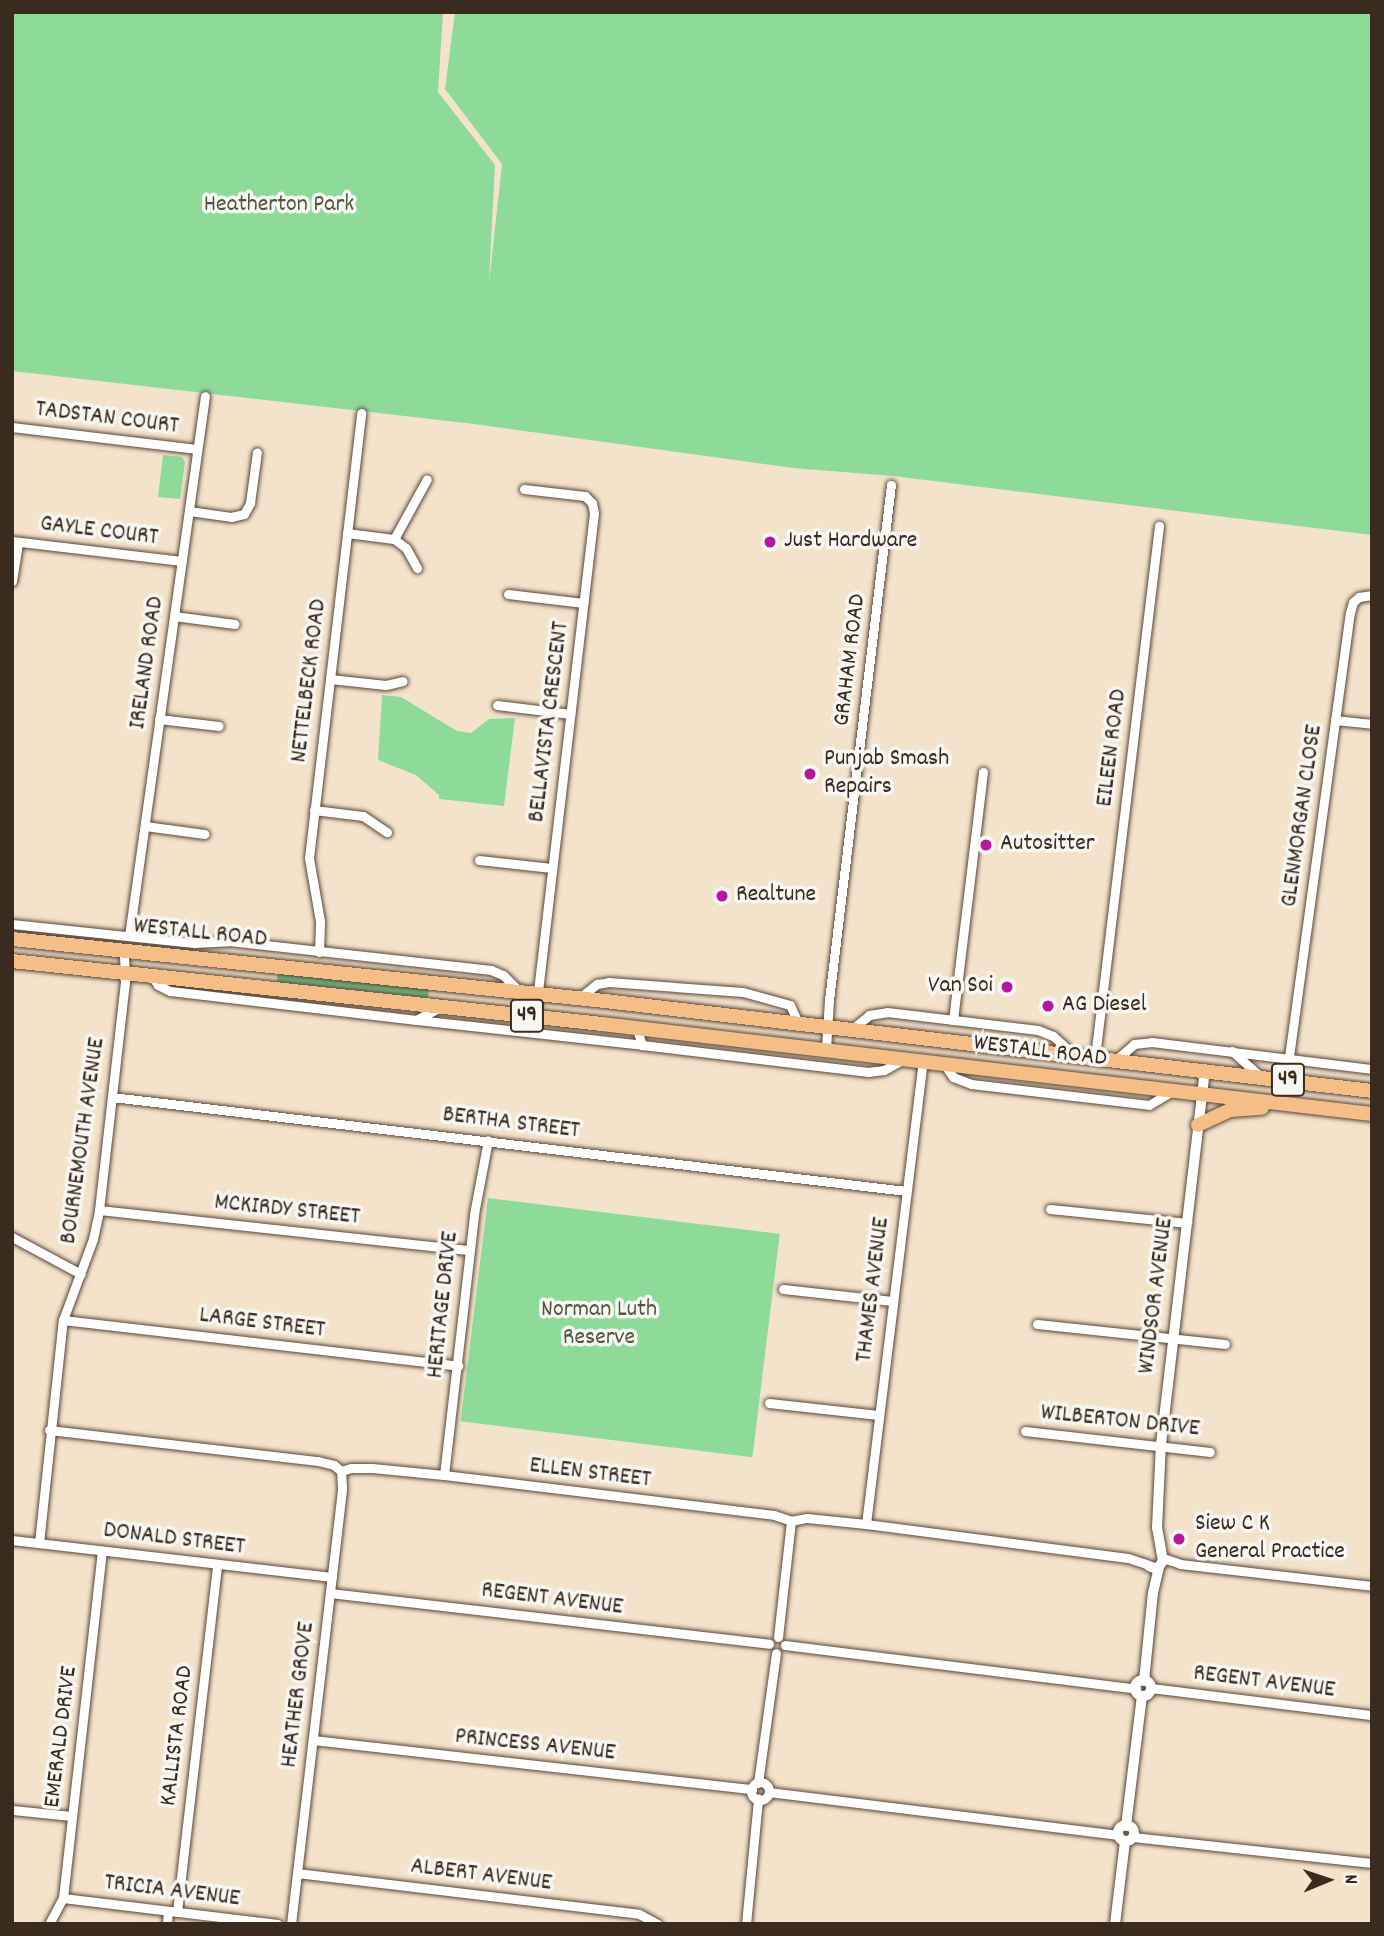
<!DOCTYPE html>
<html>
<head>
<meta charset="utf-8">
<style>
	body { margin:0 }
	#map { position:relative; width:1384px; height:1936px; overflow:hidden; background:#f4e3cb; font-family:Dekko,sans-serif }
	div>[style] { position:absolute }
	.green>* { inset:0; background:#8edb99; transform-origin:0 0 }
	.forest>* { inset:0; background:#72bb81; transform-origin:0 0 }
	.roads { filter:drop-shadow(0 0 2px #574638) drop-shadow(0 0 2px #574638) }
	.minor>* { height:9px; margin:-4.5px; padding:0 4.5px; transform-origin:4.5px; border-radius:4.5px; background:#fff }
	.minor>.ring { margin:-4.5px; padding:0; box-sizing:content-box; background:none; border:9px solid #fff; border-radius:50% }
	.tertiary>* { height:10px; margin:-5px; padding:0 5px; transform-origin:5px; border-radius:5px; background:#fff }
	.tertiary>.ring { margin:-5px; padding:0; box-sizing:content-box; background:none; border:10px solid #fff; border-radius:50% }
	.primary>* { height:14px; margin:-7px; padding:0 7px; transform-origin:7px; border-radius:7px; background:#f6be87 }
	.dots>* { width:19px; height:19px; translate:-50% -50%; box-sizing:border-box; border:4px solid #f6f6f2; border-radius:50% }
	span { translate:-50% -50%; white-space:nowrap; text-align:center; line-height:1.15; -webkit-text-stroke:7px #f6f6f2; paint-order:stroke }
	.shield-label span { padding:2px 5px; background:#f6f6f2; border:2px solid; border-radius:5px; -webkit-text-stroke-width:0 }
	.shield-label { font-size:23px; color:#3b2a1e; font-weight:700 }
	.park-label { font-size:24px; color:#50563d }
	.street-label { font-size:24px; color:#3b2a1e }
	.poi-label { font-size:24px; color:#3b2a1e }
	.left { translate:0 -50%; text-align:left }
	.right { translate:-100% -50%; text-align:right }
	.frame { position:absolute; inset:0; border:14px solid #3b2a1e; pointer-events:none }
	.north { position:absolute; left:1293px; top:1845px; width:70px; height:70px; -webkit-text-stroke:5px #f6f6f2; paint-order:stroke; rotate:88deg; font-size:19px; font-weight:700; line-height:28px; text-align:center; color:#3b2a1e }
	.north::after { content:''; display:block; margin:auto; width:24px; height:32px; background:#3b2a1e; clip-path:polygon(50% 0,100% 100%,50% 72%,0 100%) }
</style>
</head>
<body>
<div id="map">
	<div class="green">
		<div style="clip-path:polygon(12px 12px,443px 12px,438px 92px,495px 165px,489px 283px,502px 164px,445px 89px,455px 12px,1372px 12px,1372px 535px,893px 476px,793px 468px,474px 424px,12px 371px)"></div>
		<div style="clip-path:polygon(163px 455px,182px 457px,185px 462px,180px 499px,158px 497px)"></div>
		<div style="clip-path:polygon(382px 695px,401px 697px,457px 731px,471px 733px,489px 719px,515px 718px,504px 806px,439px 799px,439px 795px,416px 775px,378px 760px)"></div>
		<div style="left:488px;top:1198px;width:294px;height:225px;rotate:7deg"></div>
	</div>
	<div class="forest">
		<div style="left:278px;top:972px;width:152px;height:10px;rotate:6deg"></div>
	</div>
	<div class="roads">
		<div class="minor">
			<div style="left:12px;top:427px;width:186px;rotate:6.8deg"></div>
			<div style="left:524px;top:489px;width:61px;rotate:6.5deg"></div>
			<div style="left:585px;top:496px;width:10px;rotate:45deg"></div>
			<div style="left:592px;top:503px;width:10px;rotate:79deg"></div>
			<div style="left:594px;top:513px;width:507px;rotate:96.68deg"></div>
			<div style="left:189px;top:511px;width:42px;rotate:8.1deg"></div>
			<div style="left:231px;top:517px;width:13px;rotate:-13deg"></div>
			<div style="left:244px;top:514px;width:13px;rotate:-61deg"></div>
			<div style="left:250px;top:503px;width:51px;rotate:-82.2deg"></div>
			<div style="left:347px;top:533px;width:47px;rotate:7.3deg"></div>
			<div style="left:394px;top:539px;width:68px;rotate:-61.2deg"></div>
			<div style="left:394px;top:539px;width:15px;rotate:37deg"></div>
			<div style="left:406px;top:548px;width:23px;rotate:61deg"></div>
			<div style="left:12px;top:541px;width:171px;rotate:6.7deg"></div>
			<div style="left:12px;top:581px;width:39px;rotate:-81deg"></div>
			<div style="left:508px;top:594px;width:76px;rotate:6.8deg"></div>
			<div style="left:174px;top:616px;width:61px;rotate:7.6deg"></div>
			<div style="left:330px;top:679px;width:56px;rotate:6.1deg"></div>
			<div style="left:386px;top:685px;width:17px;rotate:-13deg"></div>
			<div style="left:497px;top:705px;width:74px;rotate:7deg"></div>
			<div style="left:159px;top:719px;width:60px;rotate:6.7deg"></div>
			<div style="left:1335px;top:720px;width:37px;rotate:6deg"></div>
			<div style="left:314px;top:810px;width:49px;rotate:7deg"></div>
			<div style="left:363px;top:816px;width:29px;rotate:34deg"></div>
			<div style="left:145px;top:826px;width:60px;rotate:7.7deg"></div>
			<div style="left:479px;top:860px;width:73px;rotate:6.3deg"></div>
			<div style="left:12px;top:924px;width:183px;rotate:6deg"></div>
			<div style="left:194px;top:943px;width:35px;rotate:-3deg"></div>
			<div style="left:229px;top:941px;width:264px;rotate:6.3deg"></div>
			<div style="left:491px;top:970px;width:13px;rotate:23deg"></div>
			<div style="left:503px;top:975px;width:23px;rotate:45deg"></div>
			<div style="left:129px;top:936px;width:545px;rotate:-81.99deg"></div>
			<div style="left:319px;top:952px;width:31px;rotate:-88deg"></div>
			<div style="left:320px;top:921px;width:64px;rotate:-99.9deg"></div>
			<div style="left:309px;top:858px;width:448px;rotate:-83.3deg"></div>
			<div style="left:151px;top:975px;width:12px;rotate:55deg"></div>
			<div style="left:158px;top:985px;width:13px;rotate:27deg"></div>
			<div style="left:170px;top:991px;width:248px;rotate:6.7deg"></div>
			<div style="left:416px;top:1020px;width:27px;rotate:-28deg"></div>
			<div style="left:579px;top:998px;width:23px;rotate:-38deg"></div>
			<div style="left:597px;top:984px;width:12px;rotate:-9deg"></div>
			<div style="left:609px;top:982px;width:134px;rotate:4.3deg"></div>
			<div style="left:743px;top:992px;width:49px;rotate:15.5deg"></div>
			<div style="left:790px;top:1005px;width:20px;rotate:66deg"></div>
			<div style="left:417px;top:1020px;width:226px;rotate:6.3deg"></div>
			<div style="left:953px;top:1020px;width:250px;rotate:-83.1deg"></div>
			<div style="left:637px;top:1029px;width:17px;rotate:73deg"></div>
			<div style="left:642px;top:1045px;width:228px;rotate:6.8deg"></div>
			<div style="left:868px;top:1072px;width:16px;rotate:-7deg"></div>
			<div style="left:884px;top:1070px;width:21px;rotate:-29deg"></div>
			<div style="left:852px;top:1029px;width:22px;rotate:-39deg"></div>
			<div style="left:869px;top:1015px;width:18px;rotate:-9deg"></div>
			<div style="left:887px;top:1012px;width:152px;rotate:6.8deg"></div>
			<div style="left:1038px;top:1030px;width:16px;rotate:22deg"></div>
			<div style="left:1053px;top:1036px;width:27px;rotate:42deg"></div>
			<div style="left:826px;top:1049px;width:49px;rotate:-86.5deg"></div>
			<div style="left:829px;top:1000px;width:519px;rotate:-83.14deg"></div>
			<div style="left:1232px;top:1051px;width:39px;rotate:42deg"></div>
			<div style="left:1095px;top:1057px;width:535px;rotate:-83.13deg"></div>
			<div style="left:1289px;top:1057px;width:448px;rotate:-82.2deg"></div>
			<div style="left:1350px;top:613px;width:11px;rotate:-75deg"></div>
			<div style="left:1353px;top:602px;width:8px;rotate:-40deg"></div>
			<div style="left:1359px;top:597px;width:13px;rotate:-9deg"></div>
			<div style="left:1117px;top:1059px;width:23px;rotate:-41deg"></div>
			<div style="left:1134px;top:1044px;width:18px;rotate:-6deg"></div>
			<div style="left:1152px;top:1042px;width:222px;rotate:7deg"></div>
			<div style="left:944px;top:1064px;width:16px;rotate:55deg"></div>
			<div style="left:953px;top:1077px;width:19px;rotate:21deg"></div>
			<div style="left:971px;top:1084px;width:179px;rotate:6.7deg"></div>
			<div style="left:1149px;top:1105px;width:27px;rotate:-31deg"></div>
			<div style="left:112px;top:1097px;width:800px;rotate:6.75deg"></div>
			<div style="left:1050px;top:1209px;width:138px;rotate:5.8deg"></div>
			<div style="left:99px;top:1210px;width:373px;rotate:6.2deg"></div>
			<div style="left:12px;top:1237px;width:78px;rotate:28.2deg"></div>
			<div style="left:783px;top:1289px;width:110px;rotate:6.3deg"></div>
			<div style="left:63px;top:1320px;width:398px;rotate:6.6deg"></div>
			<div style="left:1037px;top:1324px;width:189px;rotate:6.1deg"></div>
			<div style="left:769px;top:1403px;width:110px;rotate:6.3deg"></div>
			<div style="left:49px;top:1430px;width:271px;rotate:6.6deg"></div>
			<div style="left:318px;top:1461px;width:16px;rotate:14deg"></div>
			<div style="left:334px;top:1465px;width:9px;rotate:41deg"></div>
			<div style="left:1025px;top:1431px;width:186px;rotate:6.5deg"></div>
			<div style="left:341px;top:1471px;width:10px;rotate:-17deg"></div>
			<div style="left:351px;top:1468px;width:21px"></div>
			<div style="left:372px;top:1468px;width:72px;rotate:5.6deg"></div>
			<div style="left:444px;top:1475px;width:332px;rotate:6.9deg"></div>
			<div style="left:774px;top:1515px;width:18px;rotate:19deg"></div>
			<div style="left:791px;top:1521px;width:16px;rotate:-11deg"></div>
			<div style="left:807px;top:1518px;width:59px;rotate:5.8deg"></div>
			<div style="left:866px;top:1524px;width:264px;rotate:7.4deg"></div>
			<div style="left:1128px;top:1558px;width:20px;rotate:18deg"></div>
			<div style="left:444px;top:1475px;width:263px;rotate:-83.4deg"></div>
			<div style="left:474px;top:1214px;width:75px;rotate:-79.3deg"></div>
			<div style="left:866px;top:1524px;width:466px;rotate:-83deg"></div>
			<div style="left:12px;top:1540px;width:322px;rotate:6.6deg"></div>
			<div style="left:39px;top:1543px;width:224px;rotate:-83.9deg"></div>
			<div style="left:63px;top:1320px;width:86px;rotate:-69.7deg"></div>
			<div style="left:93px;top:1239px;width:30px;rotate:-78deg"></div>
			<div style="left:99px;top:1210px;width:229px;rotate:-83.5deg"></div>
			<div style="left:125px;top:982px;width:33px;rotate:-92deg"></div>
			<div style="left:1163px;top:1558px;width:18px;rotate:19deg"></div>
			<div style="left:1180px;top:1564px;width:193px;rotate:6.5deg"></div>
			<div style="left:330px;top:1593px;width:442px;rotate:6.6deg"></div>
			<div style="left:778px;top:1637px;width:117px;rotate:-83.6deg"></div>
			<div style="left:785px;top:1645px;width:354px;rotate:7.1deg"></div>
			<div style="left:1151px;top:1688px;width:223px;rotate:7deg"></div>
			<div style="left:313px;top:1740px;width:442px;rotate:6.4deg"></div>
			<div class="ring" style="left:751px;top:1782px;width:9px;height:9px"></div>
			<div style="left:758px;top:1783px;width:131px;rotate:-82.1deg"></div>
			<div style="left:769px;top:1792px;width:352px;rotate:7deg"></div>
			<div style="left:12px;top:1810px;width:60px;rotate:5.7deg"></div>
			<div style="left:1133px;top:1837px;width:240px;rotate:6.2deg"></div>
			<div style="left:297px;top:1873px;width:344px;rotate:6.8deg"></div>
			<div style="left:639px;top:1914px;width:21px;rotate:28deg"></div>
			<div style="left:63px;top:1898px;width:216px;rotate:6.9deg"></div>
			<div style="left:177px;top:1912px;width:350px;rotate:-83.4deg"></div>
			<div style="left:49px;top:1924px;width:30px;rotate:-62deg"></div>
			<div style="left:63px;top:1898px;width:349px;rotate:-83.6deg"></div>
			<div style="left:167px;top:1924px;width:13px;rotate:-86deg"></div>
			<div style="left:291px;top:1924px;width:439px;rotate:-83.3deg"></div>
			<div style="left:342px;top:1488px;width:17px;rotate:-93deg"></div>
			<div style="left:746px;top:1924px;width:126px;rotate:-84.5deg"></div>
		</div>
		<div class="tertiary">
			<div style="left:1149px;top:1566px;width:9px;rotate:21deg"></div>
			<div style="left:1157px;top:1569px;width:10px;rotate:-53deg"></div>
			<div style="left:1163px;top:1561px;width:34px;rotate:-100deg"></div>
			<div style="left:1157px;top:1528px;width:84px;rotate:-87.3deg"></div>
			<div style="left:1161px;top:1444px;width:377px;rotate:-83.3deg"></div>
			<div class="ring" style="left:1135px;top:1680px;width:6px;height:6px"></div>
			<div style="left:1144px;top:1681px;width:88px;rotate:-84.2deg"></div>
			<div style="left:1153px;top:1593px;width:26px;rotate:-77deg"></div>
			<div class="ring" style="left:1118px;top:1825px;width:6px;height:6px"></div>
			<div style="left:1126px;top:1826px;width:131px;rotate:-83deg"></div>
			<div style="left:1115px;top:1924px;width:84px;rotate:-83.1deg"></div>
		</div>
		<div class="primary">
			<div style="left:12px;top:939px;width:596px;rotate:5.97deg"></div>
			<div style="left:605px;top:1001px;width:772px;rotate:6.69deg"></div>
			<div style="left:12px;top:961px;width:593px;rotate:6.09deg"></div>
			<div style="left:602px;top:1024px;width:775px;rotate:6.67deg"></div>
			<div style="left:1198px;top:1125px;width:35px;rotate:-25deg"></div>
			<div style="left:1230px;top:1110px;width:32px;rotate:-4deg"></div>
		</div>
	</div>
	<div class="dots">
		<div style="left:770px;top:542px;background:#b5179e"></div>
		<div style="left:810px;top:774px;background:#b5179e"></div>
		<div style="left:986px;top:845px;background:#b5179e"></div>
		<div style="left:722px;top:896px;background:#b5179e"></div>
		<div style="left:1007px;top:987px;background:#b5179e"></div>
		<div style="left:1048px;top:1006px;background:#b5179e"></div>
		<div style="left:1179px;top:1539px;background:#b5179e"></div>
	</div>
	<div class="shield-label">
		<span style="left:527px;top:1016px">49</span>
		<span style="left:1288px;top:1080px">49</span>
	</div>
	<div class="park-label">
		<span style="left:279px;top:206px">Heatherton Park</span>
		<span style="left:599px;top:1325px">Norman Luth<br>Reserve</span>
	</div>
	<div class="street-label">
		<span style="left:107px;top:419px;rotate:7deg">TADSTAN COURT</span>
		<span style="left:99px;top:532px;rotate:7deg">GAYLE COURT</span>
		<span style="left:851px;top:660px;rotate:-83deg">GRAHAM ROAD</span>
		<span style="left:148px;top:663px;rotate:-82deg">IRELAND ROAD</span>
		<span style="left:310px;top:681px;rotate:-83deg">NETTELBECK ROAD</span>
		<span style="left:550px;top:722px;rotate:-83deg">BELLAVISTA CRESCENT</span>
		<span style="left:1113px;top:748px;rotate:-83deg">EILEEN ROAD</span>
		<span style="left:1303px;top:816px;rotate:-82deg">GLENMORGAN CLOSE</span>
		<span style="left:200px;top:934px;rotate:6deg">WESTALL ROAD</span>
		<span style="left:1040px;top:1052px;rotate:7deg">WESTALL ROAD</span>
		<span style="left:511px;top:1124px;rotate:7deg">BERTHA STREET</span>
		<span style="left:84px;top:1141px;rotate:-82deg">BOURNEMOUTH AVENUE</span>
		<span style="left:287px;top:1211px;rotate:6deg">MCKIRDY STREET</span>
		<span style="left:874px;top:1290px;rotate:-83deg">THAMES AVENUE</span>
		<span style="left:1157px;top:1296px;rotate:-83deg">WINDSOR AVENUE</span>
		<span style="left:444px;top:1305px;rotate:-84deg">HERITAGE DRIVE</span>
		<span style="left:262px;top:1324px;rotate:7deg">LARGE STREET</span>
		<span style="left:1120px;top:1422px;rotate:6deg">WILBERTON DRIVE</span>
		<span style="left:590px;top:1474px;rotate:7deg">ELLEN STREET</span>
		<span style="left:174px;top:1540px;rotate:7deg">DONALD STREET</span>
		<span style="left:552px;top:1600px;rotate:7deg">REGENT AVENUE</span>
		<span style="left:1264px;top:1683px;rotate:7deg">REGENT AVENUE</span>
		<span style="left:299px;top:1695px;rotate:-83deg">HEATHER GROVE</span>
		<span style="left:178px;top:1736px;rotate:-83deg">KALLISTA ROAD</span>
		<span style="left:62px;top:1737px;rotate:-83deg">EMERALD DRIVE</span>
		<span style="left:535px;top:1746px;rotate:6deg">PRINCESS AVENUE</span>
		<span style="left:481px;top:1876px;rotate:7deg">ALBERT AVENUE</span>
		<span style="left:172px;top:1892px;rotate:7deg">TRICIA AVENUE</span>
	</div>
	<div class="poi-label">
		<span class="left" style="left:784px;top:542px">Just Hardware</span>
		<span class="left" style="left:824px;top:774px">Punjab Smash<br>Repairs</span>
		<span class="left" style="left:1000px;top:845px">Autositter</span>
		<span class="left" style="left:736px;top:896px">Realtune</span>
		<span class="right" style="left:993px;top:987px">Van Soi</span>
		<span class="left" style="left:1062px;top:1006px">AG Diesel</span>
		<span class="left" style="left:1195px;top:1539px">Siew C K<br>General Practice</span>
	</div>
	<div class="frame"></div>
	<div class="north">N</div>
</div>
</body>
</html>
